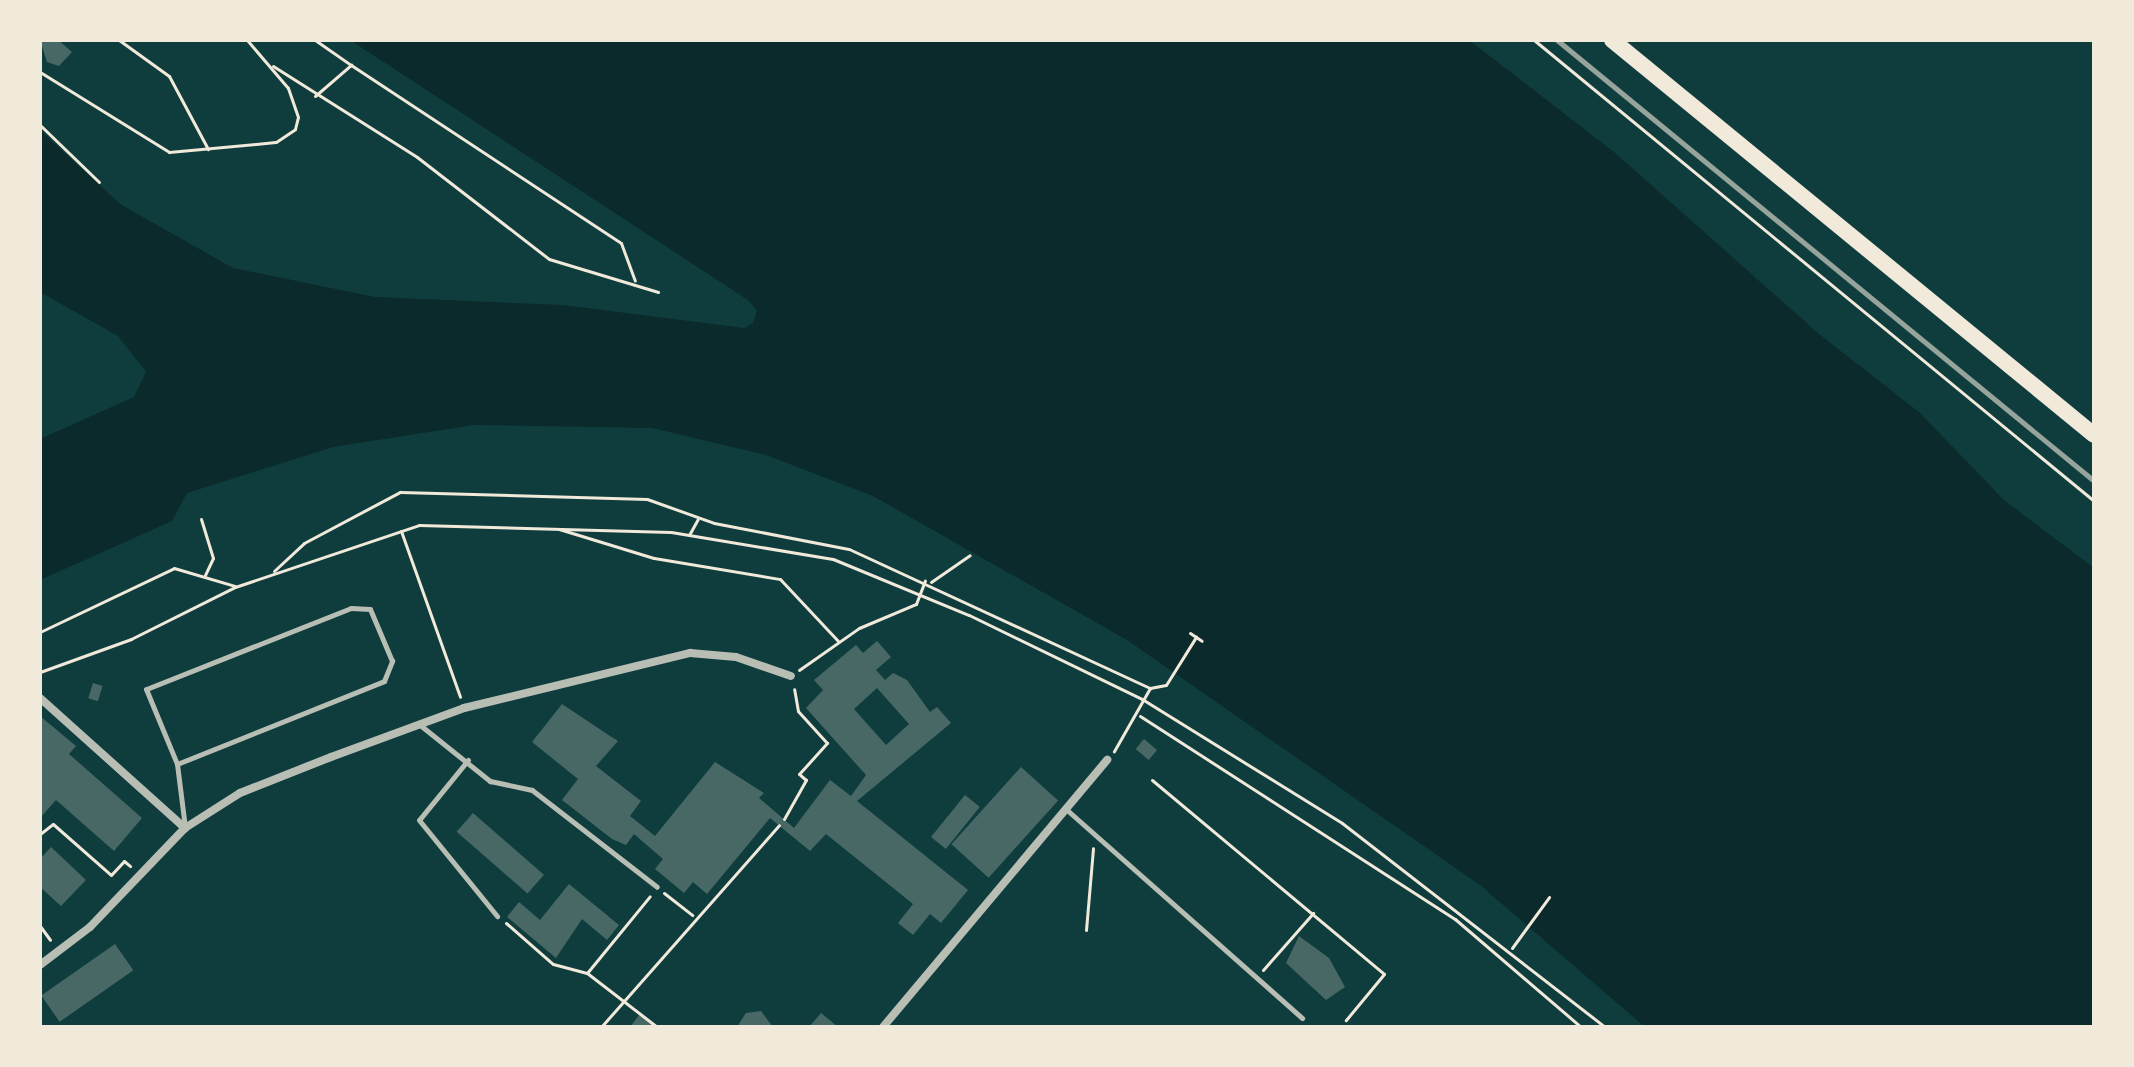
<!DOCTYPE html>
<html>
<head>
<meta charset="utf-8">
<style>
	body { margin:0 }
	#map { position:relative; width:2134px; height:1067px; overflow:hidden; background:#0f3d3e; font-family:"DejaVu Sans",sans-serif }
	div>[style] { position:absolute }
	.water>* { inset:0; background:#0a2a2b }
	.building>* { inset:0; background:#486865; transform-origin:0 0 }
	.path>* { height:3px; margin:-1.5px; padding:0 1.5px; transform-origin:1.5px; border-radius:1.5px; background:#f1e9da }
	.service>* { height:5px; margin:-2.5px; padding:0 2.5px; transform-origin:2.5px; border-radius:2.5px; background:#b8beb3 }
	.minor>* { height:8px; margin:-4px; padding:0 4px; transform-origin:4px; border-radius:4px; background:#b8beb3 }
	.primary>* { height:16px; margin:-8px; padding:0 8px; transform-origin:8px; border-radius:8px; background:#f1e9da }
	.rail>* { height:5px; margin:-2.5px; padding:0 2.5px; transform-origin:2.5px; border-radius:2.5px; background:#97a49c }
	span { translate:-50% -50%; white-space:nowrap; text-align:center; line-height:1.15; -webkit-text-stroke:6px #f1e9da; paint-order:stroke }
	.frame { position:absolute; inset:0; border:42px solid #f1e9da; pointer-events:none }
</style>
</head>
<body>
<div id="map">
	<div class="water">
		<div style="clip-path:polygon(350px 40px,1469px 40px,1614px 152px,1819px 334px,1920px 413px,2004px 500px,2094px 568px,2094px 1027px,1645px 1027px,1480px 885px,1127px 640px,873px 496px,766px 455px,652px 428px,474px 425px,333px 447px,187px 493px,172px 521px,40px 580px,40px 439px,134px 397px,146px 372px,118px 336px,40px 292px,40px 130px,120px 204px,233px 268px,375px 297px,563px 305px,744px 328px,753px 323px,757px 311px,748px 300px)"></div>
	</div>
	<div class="building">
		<div style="clip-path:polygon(40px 40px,58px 40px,72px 52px,59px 66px,47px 62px)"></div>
		<div style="clip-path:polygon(evenodd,877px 641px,891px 657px,876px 670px,885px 680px,893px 673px,907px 680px,930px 712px,937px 707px,951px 723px,857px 801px,968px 890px,941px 923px,930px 914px,913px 935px,898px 923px,913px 904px,826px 834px,810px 851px,770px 818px,707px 894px,693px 882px,684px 893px,655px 869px,663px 859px,634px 834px,626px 845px,612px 839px,562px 800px,578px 779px,532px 742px,562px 704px,610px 736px,618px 741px,596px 766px,641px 801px,630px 816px,655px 836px,715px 762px,764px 793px,759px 798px,794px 828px,830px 780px,851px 796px,866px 775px,806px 708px,823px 690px,814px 680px,856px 645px,863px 653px,877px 641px,877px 688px,909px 724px,886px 745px,854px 709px,877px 688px)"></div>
		<div style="left:93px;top:683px;width:10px;height:16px;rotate:17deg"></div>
		<div style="clip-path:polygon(40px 716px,76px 746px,69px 754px,142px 818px,114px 851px,56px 800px,40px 818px)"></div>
		<div style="left:1144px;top:739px;width:17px;height:13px;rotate:40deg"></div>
		<div style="left:1021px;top:767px;width:50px;height:104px;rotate:42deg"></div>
		<div style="left:965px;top:795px;width:19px;height:54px;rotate:39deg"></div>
		<div style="left:473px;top:813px;width:94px;height:25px;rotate:41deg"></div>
		<div style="clip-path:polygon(51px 847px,86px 880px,61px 906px,40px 887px,40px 859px)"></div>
		<div style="clip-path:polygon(569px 884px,619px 925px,607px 940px,582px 919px,556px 958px,507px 917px,519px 902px,540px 920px)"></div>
		<div style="clip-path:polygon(1299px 936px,1329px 958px,1345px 987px,1326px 1000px,1286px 963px)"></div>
		<div style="left:115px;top:944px;width:32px;height:90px;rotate:55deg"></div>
		<div style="clip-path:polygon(761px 1011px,773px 1027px,737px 1027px,746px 1013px)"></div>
		<div style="clip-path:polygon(821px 1013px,838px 1027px,809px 1027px)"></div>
		<div style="clip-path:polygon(640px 1014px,656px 1027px,630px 1027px)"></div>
	</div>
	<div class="path">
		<div style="left:119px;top:40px;width:62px;rotate:35.8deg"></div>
		<div style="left:169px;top:76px;width:83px;rotate:61.9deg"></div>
		<div style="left:315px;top:40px;width:44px;rotate:34.8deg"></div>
		<div style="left:1534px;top:40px;width:725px;rotate:39.46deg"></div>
		<div style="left:273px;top:66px;width:170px;rotate:32.3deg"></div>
		<div style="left:417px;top:157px;width:167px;rotate:37.7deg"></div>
		<div style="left:549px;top:259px;width:114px;rotate:16.8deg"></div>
		<div style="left:40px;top:72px;width:152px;rotate:31.8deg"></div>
		<div style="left:169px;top:152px;width:107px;rotate:-5.3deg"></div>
		<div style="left:276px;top:142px;width:23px;rotate:-34deg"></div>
		<div style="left:295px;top:129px;width:12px;rotate:-76deg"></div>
		<div style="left:298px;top:117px;width:31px;rotate:-109deg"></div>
		<div style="left:288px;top:88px;width:63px;rotate:-130.5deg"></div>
		<div style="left:315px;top:96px;width:48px;rotate:-40.7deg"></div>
		<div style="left:351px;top:65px;width:323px;rotate:33.4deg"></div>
		<div style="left:621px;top:243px;width:40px;rotate:69.8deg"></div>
		<div style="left:40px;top:125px;width:82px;rotate:44deg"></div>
		<div style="left:201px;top:519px;width:41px;rotate:72.9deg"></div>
		<div style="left:213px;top:558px;width:19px;rotate:115deg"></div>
		<div style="left:559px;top:529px;width:99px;rotate:17deg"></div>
		<div style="left:654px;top:558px;width:128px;rotate:9.5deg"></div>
		<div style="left:780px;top:579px;width:85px;rotate:46.9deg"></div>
		<div style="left:401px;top:531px;width:176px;rotate:70.4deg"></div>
		<div style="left:689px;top:535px;width:18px;rotate:-61deg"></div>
		<div style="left:274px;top:571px;width:41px;rotate:-43deg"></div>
		<div style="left:304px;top:543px;width:109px;rotate:-28deg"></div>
		<div style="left:400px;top:492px;width:247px;rotate:1.6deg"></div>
		<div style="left:647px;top:499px;width:71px;rotate:19.7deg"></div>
		<div style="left:714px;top:523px;width:137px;rotate:10.9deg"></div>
		<div style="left:849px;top:549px;width:332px;rotate:24.8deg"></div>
		<div style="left:1150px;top:688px;width:73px;rotate:119.7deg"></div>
		<div style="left:931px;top:582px;width:47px;rotate:-34.7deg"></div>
		<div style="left:40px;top:632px;width:148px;rotate:-25.5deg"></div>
		<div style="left:174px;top:568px;width:64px;rotate:16.4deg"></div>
		<div style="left:1190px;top:633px;width:14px;rotate:34deg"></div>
		<div style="left:799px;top:670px;width:73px;rotate:-35deg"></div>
		<div style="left:859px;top:628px;width:62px;rotate:-22.8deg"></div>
		<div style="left:916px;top:604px;width:25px;rotate:-69deg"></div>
		<div style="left:40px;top:672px;width:97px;rotate:-19.9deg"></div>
		<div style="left:131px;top:639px;width:116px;rotate:-26.6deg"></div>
		<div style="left:235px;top:587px;width:194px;rotate:-18.6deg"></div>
		<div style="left:419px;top:525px;width:252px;rotate:1.6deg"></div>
		<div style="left:671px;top:532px;width:164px;rotate:9.5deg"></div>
		<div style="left:833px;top:559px;width:147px;rotate:22.4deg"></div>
		<div style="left:969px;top:615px;width:192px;rotate:25.9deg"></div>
		<div style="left:1142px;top:699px;width:235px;rotate:31.8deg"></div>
		<div style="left:1342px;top:823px;width:333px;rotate:37.8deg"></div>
		<div style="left:1150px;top:688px;width:16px;rotate:-11deg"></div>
		<div style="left:1166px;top:685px;width:57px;rotate:-58deg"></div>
		<div style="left:1140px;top:716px;width:375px;rotate:32.8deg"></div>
		<div style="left:1455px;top:919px;width:166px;rotate:40.6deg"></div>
		<div style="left:1152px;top:780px;width:302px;rotate:39.9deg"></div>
		<div style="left:1384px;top:974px;width:60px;rotate:129.6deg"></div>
		<div style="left:784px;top:819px;width:45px;rotate:-60.6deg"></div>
		<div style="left:806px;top:780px;width:9px;rotate:-139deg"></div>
		<div style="left:799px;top:774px;width:42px;rotate:-47.9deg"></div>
		<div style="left:827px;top:743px;width:43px;rotate:-132.2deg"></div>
		<div style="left:798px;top:711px;width:22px;rotate:-100deg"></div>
		<div style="left:40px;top:834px;width:16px;rotate:-38deg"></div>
		<div style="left:53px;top:824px;width:77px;rotate:41.3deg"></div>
		<div style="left:111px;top:875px;width:19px;rotate:-47deg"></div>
		<div style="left:124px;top:861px;width:8px;rotate:40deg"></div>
		<div style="left:664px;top:893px;width:36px;rotate:38deg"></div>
		<div style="left:506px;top:923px;width:62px;rotate:41.1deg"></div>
		<div style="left:553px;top:964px;width:35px;rotate:15deg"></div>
		<div style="left:587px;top:973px;width:88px;rotate:37.6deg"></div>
		<div style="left:40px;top:926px;width:17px;rotate:54deg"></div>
		<div style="left:1086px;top:930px;width:82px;rotate:-85.1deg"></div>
		<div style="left:1512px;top:948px;width:63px;rotate:-54deg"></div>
		<div style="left:1263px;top:970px;width:76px;rotate:-48.7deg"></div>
		<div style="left:587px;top:973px;width:99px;rotate:-50.7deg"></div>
		<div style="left:601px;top:1027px;width:269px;rotate:-48.6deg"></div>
		<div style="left:699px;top:1027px;width:6px"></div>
	</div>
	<div class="service">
		<div style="left:420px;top:725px;width:90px;rotate:38.7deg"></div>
		<div style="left:490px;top:781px;width:43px;rotate:12.1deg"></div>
		<div style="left:532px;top:790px;width:158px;rotate:37.8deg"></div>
		<div style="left:468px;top:760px;width:77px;rotate:129.2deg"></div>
		<div style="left:419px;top:820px;width:124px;rotate:50.9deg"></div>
		<div style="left:177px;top:764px;width:223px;rotate:-21.8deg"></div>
		<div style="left:384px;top:681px;width:22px;rotate:-68deg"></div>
		<div style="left:392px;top:661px;width:56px;rotate:-112.9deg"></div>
		<div style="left:370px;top:609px;width:19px;rotate:-177deg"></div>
		<div style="left:351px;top:608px;width:220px;rotate:158.4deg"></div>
		<div style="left:146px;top:689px;width:81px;rotate:67.5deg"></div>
		<div style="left:177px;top:764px;width:64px;rotate:82.8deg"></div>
		<div style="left:1067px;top:810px;width:314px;rotate:41.5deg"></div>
	</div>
	<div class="minor">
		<div style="left:40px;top:698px;width:195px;rotate:41.9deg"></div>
		<div style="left:40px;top:965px;width:63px;rotate:-37.2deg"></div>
		<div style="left:90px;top:927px;width:137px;rotate:-46.2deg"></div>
		<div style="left:185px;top:828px;width:65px;rotate:-32.5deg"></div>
		<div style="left:240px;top:793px;width:98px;rotate:-21.6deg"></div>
		<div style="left:331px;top:757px;width:142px;rotate:-20.2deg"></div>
		<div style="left:464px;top:708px;width:233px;rotate:-13.7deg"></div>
		<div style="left:690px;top:653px;width:46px;rotate:5deg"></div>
		<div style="left:736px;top:657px;width:58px;rotate:19.1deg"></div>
		<div style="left:883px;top:1027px;width:349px;rotate:-50deg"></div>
	</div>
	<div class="primary">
		<div style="left:1612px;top:40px;width:623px;rotate:39.33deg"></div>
	</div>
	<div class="rail">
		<div style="left:1557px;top:40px;width:695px;rotate:39.39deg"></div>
	</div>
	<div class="frame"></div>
</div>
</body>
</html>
